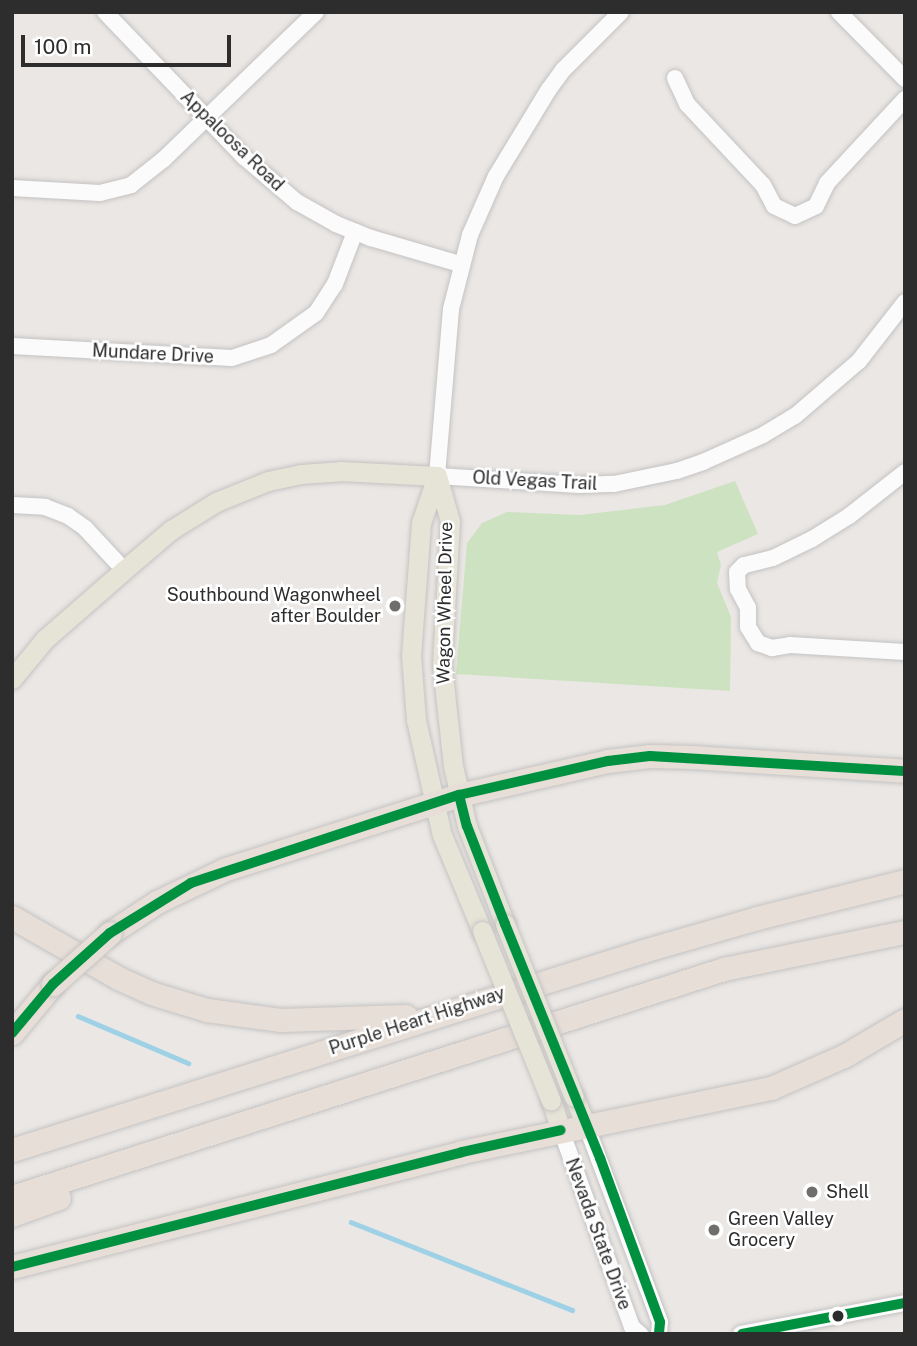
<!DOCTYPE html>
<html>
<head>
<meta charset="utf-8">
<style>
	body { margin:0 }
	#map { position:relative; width:917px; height:1346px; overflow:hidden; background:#eae7e4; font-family:"Public Sans",sans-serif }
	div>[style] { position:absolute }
	.green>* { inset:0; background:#cde2c0 }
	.stream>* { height:4.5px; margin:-2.25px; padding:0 2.25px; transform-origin:2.25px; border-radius:2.25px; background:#9ed1e5 }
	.roads { filter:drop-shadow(0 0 2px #c4c3c3) drop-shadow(0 0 2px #c4c3c3) }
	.minor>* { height:16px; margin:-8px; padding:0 8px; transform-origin:8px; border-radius:8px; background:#fcfbfb }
	.major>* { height:19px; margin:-9.5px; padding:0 9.5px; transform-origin:9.5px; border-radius:9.5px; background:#e6e3d7 }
	.highway>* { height:23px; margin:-11.5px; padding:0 11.5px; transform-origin:11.5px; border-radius:11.5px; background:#e7ded7 }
	.bridges { filter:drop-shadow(0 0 2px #c6c4c3) drop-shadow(0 0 2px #c6c4c3) }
	.major-bridge>* { height:19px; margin:-9.5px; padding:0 9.5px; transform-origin:9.5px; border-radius:9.5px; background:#e6e3d7 }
	.highway-bridge>* { height:23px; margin:-11.5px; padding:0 11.5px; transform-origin:11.5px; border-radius:11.5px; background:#e7ded7 }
	.bus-1>* { height:10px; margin:-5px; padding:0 5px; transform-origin:5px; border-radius:5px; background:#009140 }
	.dots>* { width:19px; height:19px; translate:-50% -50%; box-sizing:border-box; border:4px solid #fff; border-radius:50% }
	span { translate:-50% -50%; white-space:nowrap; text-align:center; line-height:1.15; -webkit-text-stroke:5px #fff; paint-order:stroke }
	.street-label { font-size:18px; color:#2d2d2d }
	.poi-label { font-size:18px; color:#2d2d2d }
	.right { translate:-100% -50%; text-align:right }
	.left { translate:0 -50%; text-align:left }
	.frame { position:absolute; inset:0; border:14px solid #2d2d2d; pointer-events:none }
	.scale { position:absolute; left:21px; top:35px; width:210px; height:32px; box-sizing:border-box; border:4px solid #2d2d2d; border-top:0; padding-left:9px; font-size:21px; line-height:24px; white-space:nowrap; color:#2d2d2d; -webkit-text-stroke:5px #fff; paint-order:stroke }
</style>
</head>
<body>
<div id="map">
	<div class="green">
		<div style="clip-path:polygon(735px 481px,758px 534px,717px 552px,721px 565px,717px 583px,731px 617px,730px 691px,456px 674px,467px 543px,482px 523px,507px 512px,580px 515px,665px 505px)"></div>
	</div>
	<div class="stream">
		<div style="left:78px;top:1016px;width:120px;rotate:23.1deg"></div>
		<div style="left:351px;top:1222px;width:238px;rotate:21.7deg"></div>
	</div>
	<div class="roads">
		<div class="minor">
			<div style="left:105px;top:12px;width:201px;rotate:46.2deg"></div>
			<div style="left:244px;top:157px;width:70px;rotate:40.3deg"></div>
			<div style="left:297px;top:202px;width:45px;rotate:29.4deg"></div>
			<div style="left:336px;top:224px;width:38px;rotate:22deg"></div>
			<div style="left:371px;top:238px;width:93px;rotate:16.3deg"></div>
			<div style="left:621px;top:12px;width:82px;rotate:135deg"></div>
			<div style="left:563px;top:70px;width:24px;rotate:126deg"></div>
			<div style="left:549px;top:89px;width:102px;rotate:121.3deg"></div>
			<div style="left:496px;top:176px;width:64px;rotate:113.8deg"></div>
			<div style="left:470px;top:235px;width:76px;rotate:104.4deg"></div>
			<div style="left:451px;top:309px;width:168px;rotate:94.8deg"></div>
			<div style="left:437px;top:476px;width:142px;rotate:3.6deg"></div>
			<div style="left:579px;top:485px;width:35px;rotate:-2deg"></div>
			<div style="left:614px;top:484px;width:64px;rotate:-11.7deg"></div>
			<div style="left:677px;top:471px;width:28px;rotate:-19deg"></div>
			<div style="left:703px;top:462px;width:66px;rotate:-24.2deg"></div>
			<div style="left:763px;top:435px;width:37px;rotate:-31deg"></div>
			<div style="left:795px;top:416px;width:84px;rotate:-40.7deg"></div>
			<div style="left:859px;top:361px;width:75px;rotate:-52.1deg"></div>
			<div style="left:839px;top:12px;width:94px;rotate:45.4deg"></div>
			<div style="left:675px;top:78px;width:29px;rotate:65deg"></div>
			<div style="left:687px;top:104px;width:111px;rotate:46.8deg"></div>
			<div style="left:763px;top:185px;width:24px;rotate:62deg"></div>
			<div style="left:774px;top:206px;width:23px;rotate:25deg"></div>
			<div style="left:795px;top:216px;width:23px;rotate:-25deg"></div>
			<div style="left:816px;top:206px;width:25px;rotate:-64deg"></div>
			<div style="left:827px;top:183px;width:115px;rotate:-47.1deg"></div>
			<div style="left:12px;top:188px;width:88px;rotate:3.3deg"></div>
			<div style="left:100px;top:193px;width:32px;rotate:-14deg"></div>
			<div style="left:131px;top:185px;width:42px;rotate:-38.2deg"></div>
			<div style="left:164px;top:159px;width:211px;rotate:-44deg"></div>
			<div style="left:12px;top:346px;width:220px;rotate:3.1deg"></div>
			<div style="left:232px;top:358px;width:41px;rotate:-18.4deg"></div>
			<div style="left:271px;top:345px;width:55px;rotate:-35.4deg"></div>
			<div style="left:316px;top:313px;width:35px;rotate:-57deg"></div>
			<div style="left:335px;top:284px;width:56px;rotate:-69deg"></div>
			<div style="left:905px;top:472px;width:71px;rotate:141.8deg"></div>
			<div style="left:849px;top:516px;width:44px;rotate:148.1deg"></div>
			<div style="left:812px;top:539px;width:43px;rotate:154deg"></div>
			<div style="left:773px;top:558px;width:30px;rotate:166deg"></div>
			<div style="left:744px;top:565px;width:10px;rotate:135deg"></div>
			<div style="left:737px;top:572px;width:17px;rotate:87deg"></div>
			<div style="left:738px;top:589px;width:21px;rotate:62deg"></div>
			<div style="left:748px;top:608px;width:19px;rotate:90deg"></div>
			<div style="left:748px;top:627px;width:19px;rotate:58deg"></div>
			<div style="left:758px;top:643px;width:15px;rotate:20deg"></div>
			<div style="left:772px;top:648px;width:18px;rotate:-9deg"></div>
			<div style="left:790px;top:645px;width:115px;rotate:3.5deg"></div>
			<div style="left:12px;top:505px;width:33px;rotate:3deg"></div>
			<div style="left:45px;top:507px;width:25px;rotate:21deg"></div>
			<div style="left:68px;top:516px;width:21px;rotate:35deg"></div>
			<div style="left:85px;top:528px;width:57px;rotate:47.1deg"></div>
			<div style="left:586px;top:1125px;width:210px;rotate:69.4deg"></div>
			<div style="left:660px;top:1322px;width:12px;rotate:95deg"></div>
			<div style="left:561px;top:1130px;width:209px;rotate:70.2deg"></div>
			<div style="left:632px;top:1327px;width:11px;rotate:41deg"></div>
			<div style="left:741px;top:1334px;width:167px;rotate:-10.7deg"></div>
		</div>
		<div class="major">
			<div style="left:437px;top:476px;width:50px;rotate:108.8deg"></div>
			<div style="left:421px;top:523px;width:132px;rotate:94.3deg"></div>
			<div style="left:411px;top:655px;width:65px;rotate:85.6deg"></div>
			<div style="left:416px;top:720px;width:118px;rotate:77.3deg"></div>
			<div style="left:442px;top:835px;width:104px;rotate:67.4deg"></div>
			<div style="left:437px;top:476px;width:47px;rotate:73.9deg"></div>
			<div style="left:450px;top:521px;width:144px;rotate:93.2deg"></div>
			<div style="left:442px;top:665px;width:102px;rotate:83.8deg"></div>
			<div style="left:453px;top:766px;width:62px;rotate:76.9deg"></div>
			<div style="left:467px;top:826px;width:105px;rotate:68.8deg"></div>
			<div style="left:12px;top:679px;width:52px;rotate:-50.5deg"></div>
			<div style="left:45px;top:639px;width:105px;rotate:-41.1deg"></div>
			<div style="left:124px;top:570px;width:62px;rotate:-40.4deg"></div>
			<div style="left:171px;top:530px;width:53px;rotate:-31.9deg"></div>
			<div style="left:216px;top:502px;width:56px;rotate:-22deg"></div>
			<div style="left:268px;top:481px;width:34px;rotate:-12deg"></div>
			<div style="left:301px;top:474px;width:39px;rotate:-4deg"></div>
			<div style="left:340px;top:471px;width:97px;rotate:3deg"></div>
			<div style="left:574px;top:1097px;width:30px;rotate:67deg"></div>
			<div style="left:551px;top:1101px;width:31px;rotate:71deg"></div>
		</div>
		<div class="highway">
			<div style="left:12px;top:917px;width:122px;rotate:29.9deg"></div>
			<div style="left:118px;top:978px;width:36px;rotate:24deg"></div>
			<div style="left:151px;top:993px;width:59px;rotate:16.9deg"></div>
			<div style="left:207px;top:1010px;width:75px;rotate:7.7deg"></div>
			<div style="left:281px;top:1020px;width:125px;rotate:-1.8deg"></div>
			<div style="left:110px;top:933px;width:56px;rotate:-33.4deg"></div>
			<div style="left:157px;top:902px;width:76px;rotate:-25.6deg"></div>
			<div style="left:226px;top:869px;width:244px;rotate:-17.6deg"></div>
			<div style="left:459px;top:795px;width:153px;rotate:-12.9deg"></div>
			<div style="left:608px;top:761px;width:42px;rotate:-6.8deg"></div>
			<div style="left:650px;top:756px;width:41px;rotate:1.4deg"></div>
			<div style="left:691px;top:757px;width:214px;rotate:3.7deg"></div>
			<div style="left:12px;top:1033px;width:64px;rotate:-50.1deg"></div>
			<div style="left:12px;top:1150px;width:662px;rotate:-17.5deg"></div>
			<div style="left:643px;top:951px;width:119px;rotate:-16.1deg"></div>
			<div style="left:757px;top:918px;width:153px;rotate:-14deg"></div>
			<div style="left:12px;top:1197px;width:748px;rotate:-17.76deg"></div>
			<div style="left:724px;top:969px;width:185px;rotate:-11.6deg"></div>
			<div style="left:12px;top:1215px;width:50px;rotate:-19.9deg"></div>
			<div style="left:12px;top:1267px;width:464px;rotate:-14.3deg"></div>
			<div style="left:462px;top:1152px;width:316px;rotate:-11.7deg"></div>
			<div style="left:771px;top:1088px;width:80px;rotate:-23.7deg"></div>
			<div style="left:844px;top:1056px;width:71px;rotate:-30.5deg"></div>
		</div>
	</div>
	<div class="bridges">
		<div class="major-bridge">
			<div style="left:505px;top:924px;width:186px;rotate:68.3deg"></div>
			<div style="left:482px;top:931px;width:183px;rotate:67.9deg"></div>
		</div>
		<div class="highway-bridge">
			<div style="left:53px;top:984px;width:76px;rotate:-41.8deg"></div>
		</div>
	</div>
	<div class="bus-1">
		<div style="left:459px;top:795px;width:32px;rotate:76deg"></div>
		<div style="left:467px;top:826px;width:105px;rotate:68.8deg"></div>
		<div style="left:505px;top:924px;width:253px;rotate:67.9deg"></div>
		<div style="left:600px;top:1158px;width:175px;rotate:69.9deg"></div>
		<div style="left:660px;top:1322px;width:12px;rotate:95deg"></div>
		<div style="left:12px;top:1033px;width:64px;rotate:-50.1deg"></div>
		<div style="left:53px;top:984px;width:76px;rotate:-41.8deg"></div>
		<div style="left:110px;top:933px;width:95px;rotate:-31.7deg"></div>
		<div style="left:191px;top:883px;width:282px;rotate:-18.2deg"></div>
		<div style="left:459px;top:795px;width:153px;rotate:-12.9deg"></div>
		<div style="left:608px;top:761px;width:42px;rotate:-6.8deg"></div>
		<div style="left:650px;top:756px;width:255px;rotate:3.4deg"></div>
		<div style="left:12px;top:1267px;width:464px;rotate:-14.3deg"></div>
		<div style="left:462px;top:1152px;width:101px;rotate:-12.5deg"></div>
		<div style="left:742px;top:1334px;width:166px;rotate:-10.8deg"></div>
	</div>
	<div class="dots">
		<div style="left:395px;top:606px;background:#6f6e6d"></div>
		<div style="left:812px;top:1192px;background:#6f6e6d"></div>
		<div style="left:714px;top:1230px;background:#6f6e6d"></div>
		<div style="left:838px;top:1316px;background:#2d2d2d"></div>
	</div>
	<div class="street-label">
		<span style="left:232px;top:141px;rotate:44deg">Appaloosa Road</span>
		<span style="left:153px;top:354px;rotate:3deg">Mundare Drive</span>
		<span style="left:535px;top:481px;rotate:3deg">Old Vegas Trail</span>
		<span style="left:445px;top:603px;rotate:-89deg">Wagon Wheel Drive</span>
		<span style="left:417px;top:1021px;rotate:-18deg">Purple Heart Highway</span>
		<span style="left:598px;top:1234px;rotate:70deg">Nevada State Drive</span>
	</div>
	<div class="poi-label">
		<span class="right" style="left:381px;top:606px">Southbound Wagonwheel<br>after Boulder</span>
		<span class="left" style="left:826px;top:1192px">Shell</span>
		<span class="left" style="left:728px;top:1230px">Green Valley<br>Grocery</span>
	</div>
	<div class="frame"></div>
	<div class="scale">100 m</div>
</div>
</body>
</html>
